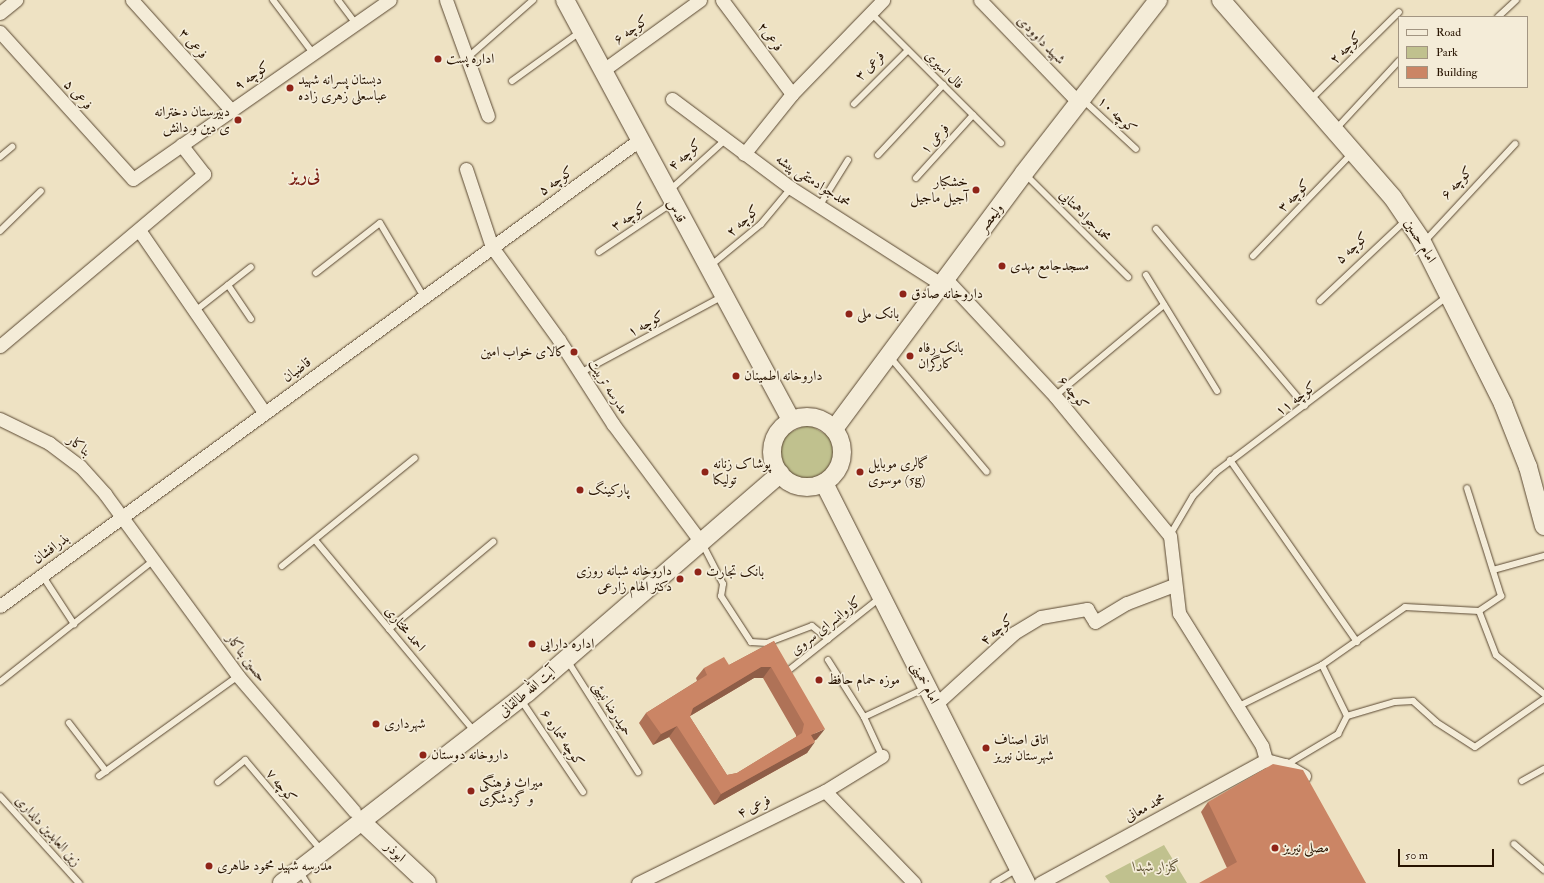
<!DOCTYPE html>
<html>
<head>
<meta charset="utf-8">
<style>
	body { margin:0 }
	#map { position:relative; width:1544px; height:883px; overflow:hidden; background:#eee2c3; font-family:"IM FELL Double Pica",Amiri,serif }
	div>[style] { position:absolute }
	.green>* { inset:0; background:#c0c18e }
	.roads { filter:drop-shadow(0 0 1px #594731) drop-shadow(0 0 1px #594731) }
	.lane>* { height:6px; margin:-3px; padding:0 3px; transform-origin:3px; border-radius:3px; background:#f4ecd8 }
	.street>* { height:13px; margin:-6.5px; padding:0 6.5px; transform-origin:6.5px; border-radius:6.5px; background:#f4ecd8 }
	.secondary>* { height:18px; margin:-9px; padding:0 9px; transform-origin:9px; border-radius:9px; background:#f4ecd8 }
	.secondary>.ring { margin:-9px; padding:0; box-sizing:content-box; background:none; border:18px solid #f4ecd8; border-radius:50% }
	.wall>* { inset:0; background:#af7257 }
	.shaded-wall>* { inset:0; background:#8e5d47 }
	.building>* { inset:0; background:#cb8565 }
	.dots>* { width:11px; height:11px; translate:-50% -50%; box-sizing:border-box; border:2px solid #f4ecd8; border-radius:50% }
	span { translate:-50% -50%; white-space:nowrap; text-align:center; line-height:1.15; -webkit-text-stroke:3.5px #f4ecd8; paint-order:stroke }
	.street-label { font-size:14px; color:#271300 }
	.poi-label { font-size:14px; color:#271300 }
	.left { translate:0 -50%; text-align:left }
	.right { translate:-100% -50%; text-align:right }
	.park-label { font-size:14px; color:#5d5032; font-style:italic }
	.district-label { font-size:18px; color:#7a1f14; font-weight:700 }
	.legend { position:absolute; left:1398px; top:16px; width:130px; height:72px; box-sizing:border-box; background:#f4ecd8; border:1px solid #a29582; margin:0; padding:5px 7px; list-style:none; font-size:12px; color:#271300 }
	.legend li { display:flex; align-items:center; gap:8px; height:20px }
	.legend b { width:20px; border:1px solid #a29582 }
	.scale { position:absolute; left:1398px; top:849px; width:96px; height:18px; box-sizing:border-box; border:2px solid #271300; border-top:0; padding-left:5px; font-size:12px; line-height:14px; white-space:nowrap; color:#271300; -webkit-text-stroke:3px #f4ecd8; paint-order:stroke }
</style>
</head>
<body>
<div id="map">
	<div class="green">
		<div style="clip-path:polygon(808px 424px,830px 437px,834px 455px,826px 471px,809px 480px,800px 479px,774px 465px,785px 435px)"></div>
		<div style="clip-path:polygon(1164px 845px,1187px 883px,1110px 883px,1105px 876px)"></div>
	</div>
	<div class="roads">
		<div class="lane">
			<div style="left:273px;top:0;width:66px;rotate:53deg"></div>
			<div style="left:338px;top:0;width:30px;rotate:53deg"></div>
			<div style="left:871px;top:13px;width:184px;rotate:45deg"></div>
			<div style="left:1498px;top:17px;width:25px;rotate:-43deg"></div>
			<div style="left:467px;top:58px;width:88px;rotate:-41.3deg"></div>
			<div style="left:512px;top:81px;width:84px;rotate:-35.8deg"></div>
			<div style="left:1083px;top:100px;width:72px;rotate:42.8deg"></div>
			<div style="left:1310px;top:100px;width:125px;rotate:-44.7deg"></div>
			<div style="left:854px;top:104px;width:76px;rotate:-45deg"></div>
			<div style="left:1335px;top:130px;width:94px;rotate:-47.2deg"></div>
			<div style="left:878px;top:155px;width:96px;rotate:-47.1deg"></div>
			<div style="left:0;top:157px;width:16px;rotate:-40deg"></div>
			<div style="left:1025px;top:174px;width:146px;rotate:45deg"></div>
			<div style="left:916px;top:178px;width:85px;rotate:-47.9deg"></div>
			<div style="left:670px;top:190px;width:74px;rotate:-42.3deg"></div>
			<div style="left:820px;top:205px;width:53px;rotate:-58.1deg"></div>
			<div style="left:1156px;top:229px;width:231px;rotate:49.9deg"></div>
			<div style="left:0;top:231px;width:57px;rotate:-44.3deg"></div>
			<div style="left:1424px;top:242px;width:134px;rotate:-47.1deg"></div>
			<div style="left:599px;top:252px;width:88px;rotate:-33.9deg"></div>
			<div style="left:1253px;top:256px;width:143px;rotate:-46.1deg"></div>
			<div style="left:710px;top:266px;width:66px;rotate:-39.5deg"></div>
			<div style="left:761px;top:224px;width:47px;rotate:-50.2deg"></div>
			<div style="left:316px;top:273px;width:81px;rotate:-38deg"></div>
			<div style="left:380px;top:223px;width:86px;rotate:59.3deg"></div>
			<div style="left:1146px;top:275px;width:136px;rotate:58.5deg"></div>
			<div style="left:228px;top:285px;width:41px;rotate:55.9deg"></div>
			<div style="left:1320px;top:301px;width:118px;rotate:-43.3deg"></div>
			<div style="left:195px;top:311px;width:71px;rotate:-38.2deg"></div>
			<div style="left:890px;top:357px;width:150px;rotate:49.9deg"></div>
			<div style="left:580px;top:373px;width:162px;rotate:-28.3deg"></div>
			<div style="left:1055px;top:396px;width:142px;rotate:-39.9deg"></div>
			<div style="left:1230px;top:460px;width:222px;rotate:55.1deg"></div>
			<div style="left:1170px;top:535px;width:45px;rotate:-59.5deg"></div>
			<div style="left:1193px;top:496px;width:33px;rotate:-46deg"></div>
			<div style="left:1216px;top:472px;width:291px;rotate:-37.2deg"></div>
			<div style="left:315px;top:540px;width:250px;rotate:50.2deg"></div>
			<div style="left:702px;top:543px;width:46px;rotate:62.9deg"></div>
			<div style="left:723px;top:584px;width:12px;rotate:99deg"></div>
			<div style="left:721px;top:596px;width:55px;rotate:56.9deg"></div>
			<div style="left:751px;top:642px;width:16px;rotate:4deg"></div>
			<div style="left:767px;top:643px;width:48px;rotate:-20.7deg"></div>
			<div style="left:812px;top:626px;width:21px;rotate:39deg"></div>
			<div style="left:282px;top:566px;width:171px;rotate:-39.1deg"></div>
			<div style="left:1493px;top:570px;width:53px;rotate:-15.4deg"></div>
			<div style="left:42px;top:575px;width:59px;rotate:56.9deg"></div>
			<div style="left:1479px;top:611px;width:47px;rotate:68.9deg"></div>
			<div style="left:1496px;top:655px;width:62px;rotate:39.1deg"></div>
			<div style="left:389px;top:629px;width:136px;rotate:-39.9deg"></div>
			<div style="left:567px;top:660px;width:133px;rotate:57.6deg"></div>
			<div style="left:828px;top:660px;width:67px;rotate:57.7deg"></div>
			<div style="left:1322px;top:665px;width:57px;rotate:63.9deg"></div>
			<div style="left:1347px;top:716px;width:50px;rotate:-16.3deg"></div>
			<div style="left:1395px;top:702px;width:18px;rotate:-3deg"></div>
			<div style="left:1413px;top:701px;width:31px;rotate:42deg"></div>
			<div style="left:1436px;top:722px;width:46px;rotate:32.7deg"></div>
			<div style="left:1475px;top:747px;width:84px;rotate:-34.8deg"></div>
			<div style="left:784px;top:674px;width:122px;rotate:-38.4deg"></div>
			<div style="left:0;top:682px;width:196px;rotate:-38.4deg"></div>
			<div style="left:521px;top:700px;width:111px;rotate:56deg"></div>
			<div style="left:1237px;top:707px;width:95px;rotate:-26.3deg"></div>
			<div style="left:1322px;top:665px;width:101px;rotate:-34.9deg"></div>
			<div style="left:1405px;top:607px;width:74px;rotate:3.1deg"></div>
			<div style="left:1479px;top:611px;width:27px;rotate:-34deg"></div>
			<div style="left:1501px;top:596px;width:113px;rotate:-107.5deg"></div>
			<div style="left:69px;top:723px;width:61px;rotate:52.4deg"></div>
			<div style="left:882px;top:756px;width:43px;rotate:-114.8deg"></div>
			<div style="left:864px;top:717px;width:68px;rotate:-25.1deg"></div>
			<div style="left:1286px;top:765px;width:61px;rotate:-30.8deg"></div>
			<div style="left:1338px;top:734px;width:20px;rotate:-63deg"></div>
			<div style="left:99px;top:776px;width:171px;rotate:-35.7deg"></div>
			<div style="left:1522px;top:781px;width:25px;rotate:-29deg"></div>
			<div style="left:218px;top:782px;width:35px;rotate:-39deg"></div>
			<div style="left:245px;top:760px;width:119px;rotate:49.8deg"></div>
			<div style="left:0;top:796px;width:118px;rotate:47.8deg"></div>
			<div style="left:1514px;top:844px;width:40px;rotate:41deg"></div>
			<div style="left:300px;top:872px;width:13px;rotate:58deg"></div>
			<div style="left:994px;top:883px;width:27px;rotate:-31deg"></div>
		</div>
		<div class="street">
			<div style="left:132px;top:0;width:148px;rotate:48deg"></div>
			<div style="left:446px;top:0;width:123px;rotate:70.1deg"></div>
			<div style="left:722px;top:0;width:117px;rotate:53.3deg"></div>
			<div style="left:980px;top:0;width:143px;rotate:46.1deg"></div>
			<div style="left:0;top:13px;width:21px;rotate:-39deg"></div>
			<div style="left:0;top:32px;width:198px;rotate:47.9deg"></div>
			<div style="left:133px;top:179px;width:313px;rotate:-34.9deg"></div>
			<div style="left:602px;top:71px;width:121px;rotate:-35.9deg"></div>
			<div style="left:672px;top:99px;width:149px;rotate:36.8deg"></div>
			<div style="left:791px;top:188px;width:178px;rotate:32.6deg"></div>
			<div style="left:744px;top:154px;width:77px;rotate:-51.3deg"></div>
			<div style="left:792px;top:94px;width:131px;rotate:-45.9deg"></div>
			<div style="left:466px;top:169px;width:82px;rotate:71.6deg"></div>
			<div style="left:492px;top:247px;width:115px;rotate:54.2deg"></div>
			<div style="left:559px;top:340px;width:100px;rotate:57.3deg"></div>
			<div style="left:613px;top:424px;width:147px;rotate:53.3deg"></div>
			<div style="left:139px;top:230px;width:222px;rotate:55.5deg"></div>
			<div style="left:945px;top:278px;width:161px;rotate:47deg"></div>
			<div style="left:1055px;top:396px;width:181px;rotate:50.6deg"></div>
			<div style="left:1170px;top:536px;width:78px;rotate:83.3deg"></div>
			<div style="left:1179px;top:613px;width:157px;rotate:58deg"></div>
			<div style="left:1262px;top:746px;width:15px;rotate:74deg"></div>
			<div style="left:0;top:346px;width:267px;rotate:-40.1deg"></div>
			<div style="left:204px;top:174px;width:37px;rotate:-128deg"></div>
			<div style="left:0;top:419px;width:55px;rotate:26.1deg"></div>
			<div style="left:49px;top:443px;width:39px;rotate:37deg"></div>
			<div style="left:80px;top:466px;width:38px;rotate:48deg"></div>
			<div style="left:105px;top:494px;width:225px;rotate:53.8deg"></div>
			<div style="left:238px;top:676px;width:178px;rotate:49.3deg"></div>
			<div style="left:0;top:606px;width:789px;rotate:-36.09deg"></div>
			<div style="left:936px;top:704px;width:105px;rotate:-42.3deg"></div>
			<div style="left:1014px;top:633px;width:31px;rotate:-31deg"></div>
			<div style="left:1041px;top:617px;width:47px;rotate:-9.9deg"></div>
			<div style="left:1087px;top:609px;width:15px;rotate:58deg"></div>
			<div style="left:1095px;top:622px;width:37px;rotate:-31deg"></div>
			<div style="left:1127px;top:603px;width:50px;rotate:-21deg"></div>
			<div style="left:1266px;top:760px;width:20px;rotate:15deg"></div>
			<div style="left:1285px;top:765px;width:22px;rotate:30deg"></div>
			<div style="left:825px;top:791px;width:128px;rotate:45.9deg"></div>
			<div style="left:638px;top:883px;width:208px;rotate:-26.2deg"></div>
			<div style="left:825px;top:791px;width:67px;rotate:-31.6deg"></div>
			<div style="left:1040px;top:883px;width:257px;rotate:-28.6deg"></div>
		</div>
		<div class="secondary">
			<div style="left:565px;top:0;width:477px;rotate:61.7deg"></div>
			<div style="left:1221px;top:0;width:262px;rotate:49deg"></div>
			<div style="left:1393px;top:198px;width:48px;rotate:56deg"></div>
			<div style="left:1420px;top:238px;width:186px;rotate:63.4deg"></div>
			<div style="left:1503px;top:404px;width:68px;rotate:68.4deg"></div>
			<div style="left:1528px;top:467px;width:61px;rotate:74.8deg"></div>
			<div class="ring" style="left:772px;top:417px;width:52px;height:52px"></div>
			<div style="left:834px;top:429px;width:319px;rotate:-53.4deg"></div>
			<div style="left:1024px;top:173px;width:219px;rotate:-52.2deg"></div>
			<div style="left:824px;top:483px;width:448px;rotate:63.2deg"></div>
			<div style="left:362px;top:822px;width:89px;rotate:43.2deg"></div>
			<div style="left:282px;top:883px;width:310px;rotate:-37.8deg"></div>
			<div style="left:527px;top:693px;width:335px;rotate:-40.9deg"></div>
		</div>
	</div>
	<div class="wall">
		<div style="clip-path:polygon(evenodd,774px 641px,817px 739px,814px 741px,807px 753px,714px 805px,669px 737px,653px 745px,639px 723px,646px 713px,697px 681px,696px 678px,704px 668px,729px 665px,774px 641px,754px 678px,763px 678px,796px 735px,796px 737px,737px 773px,727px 775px,690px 717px,690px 716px,754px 678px)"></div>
		<div style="clip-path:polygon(1208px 802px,1366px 883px,1227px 868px,1201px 812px)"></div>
	</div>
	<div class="shaded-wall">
		<div style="clip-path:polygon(761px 667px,771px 667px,763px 678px,754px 678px,685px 719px,693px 708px)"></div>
		<div style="clip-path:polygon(677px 726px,669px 737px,653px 745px,661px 734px)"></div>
		<div style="clip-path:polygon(825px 729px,817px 739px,804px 746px,811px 735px)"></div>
		<div style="clip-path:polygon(815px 742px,807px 753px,714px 805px,721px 794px)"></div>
	</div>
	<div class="building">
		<div style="clip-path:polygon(evenodd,774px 641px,825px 729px,811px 735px,815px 742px,721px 794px,677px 726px,661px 734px,646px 713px,707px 675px,704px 668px,724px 657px,729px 665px,774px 641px,761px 667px,771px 667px,804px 724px,802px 733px,737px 773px,727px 775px,690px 717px,693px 708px,761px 667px)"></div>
		<div style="clip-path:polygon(1273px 764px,1303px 770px,1366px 883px,1199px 883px,1237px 862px,1208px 802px)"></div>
	</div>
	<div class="dots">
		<div style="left:438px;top:59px;background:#8f2418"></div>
		<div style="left:290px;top:88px;background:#8f2418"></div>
		<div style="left:238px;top:120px;background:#8f2418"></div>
		<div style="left:976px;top:190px;background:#8f2418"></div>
		<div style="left:1002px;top:266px;background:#8f2418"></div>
		<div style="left:903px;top:294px;background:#8f2418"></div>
		<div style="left:849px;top:314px;background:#8f2418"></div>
		<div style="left:574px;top:352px;background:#8f2418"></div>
		<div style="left:910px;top:356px;background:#8f2418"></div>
		<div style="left:736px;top:376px;background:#8f2418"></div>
		<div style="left:705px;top:472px;background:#8f2418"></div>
		<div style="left:860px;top:472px;background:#8f2418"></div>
		<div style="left:580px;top:490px;background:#8f2418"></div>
		<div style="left:698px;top:572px;background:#8f2418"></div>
		<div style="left:680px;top:579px;background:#8f2418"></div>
		<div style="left:532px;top:644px;background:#8f2418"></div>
		<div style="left:819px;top:680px;background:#8f2418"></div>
		<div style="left:376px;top:724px;background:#8f2418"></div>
		<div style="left:986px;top:748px;background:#8f2418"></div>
		<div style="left:423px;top:755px;background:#8f2418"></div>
		<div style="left:471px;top:791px;background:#8f2418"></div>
		<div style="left:1275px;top:848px;background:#8f2418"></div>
		<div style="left:209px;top:866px;background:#8f2418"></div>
	</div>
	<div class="street-label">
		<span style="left:631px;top:30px;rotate:-36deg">کوچه ۶</span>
		<span style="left:770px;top:37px;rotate:53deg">فرعی۲</span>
		<span style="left:1041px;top:40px;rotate:46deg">شهید داوودی</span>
		<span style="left:193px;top:44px;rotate:48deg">فرعی ۳</span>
		<span style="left:1346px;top:48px;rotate:-45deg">کوچه ۲</span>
		<span style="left:870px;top:66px;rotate:-45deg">فرعی ۳</span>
		<span style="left:944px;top:70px;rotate:45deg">فال اسیری</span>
		<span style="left:252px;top:76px;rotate:-35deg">کوچه ۹</span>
		<span style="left:78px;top:95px;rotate:48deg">فرعی ۵</span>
		<span style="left:1117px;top:115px;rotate:43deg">کوچه ۱۰</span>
		<span style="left:935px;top:139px;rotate:-48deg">فرعی ۱</span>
		<span style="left:685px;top:155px;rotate:-42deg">کوچه ۴</span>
		<span style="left:556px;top:181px;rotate:-36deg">کوچه ۵</span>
		<span style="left:813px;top:181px;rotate:33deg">محمدجوادمتقی پیشه</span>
		<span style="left:1457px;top:183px;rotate:-47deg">کوچه ۶</span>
		<span style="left:1294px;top:196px;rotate:-46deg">کوچه ۳</span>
		<span style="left:676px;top:211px;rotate:61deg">قدس</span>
		<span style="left:1085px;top:216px;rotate:45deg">محمدجوادهمتایی</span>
		<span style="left:629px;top:217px;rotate:-34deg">کوچه ۳</span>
		<span style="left:991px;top:218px;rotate:-53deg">ولیعصر</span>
		<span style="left:743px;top:221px;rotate:-43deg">کوچه ۲</span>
		<span style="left:1420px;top:241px;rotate:59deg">امام حسین</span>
		<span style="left:1352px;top:248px;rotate:-43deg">کوچه ۵</span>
		<span style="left:646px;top:324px;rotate:-28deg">کوچه ۱</span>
		<span style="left:297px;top:370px;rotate:-36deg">قاضیان</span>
		<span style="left:608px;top:387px;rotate:57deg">مدرسه تربیت</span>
		<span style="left:1073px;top:393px;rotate:50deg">۶ کوچه</span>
		<span style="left:1296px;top:399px;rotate:-37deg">کوچه ۱۱</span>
		<span style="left:79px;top:446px;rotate:38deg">بناکار</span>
		<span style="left:51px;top:549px;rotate:-36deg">بذرافشان</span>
		<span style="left:826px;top:626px;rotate:-38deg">کاروانسرای سروی</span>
		<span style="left:405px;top:629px;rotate:50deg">احمد مختاری</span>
		<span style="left:997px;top:630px;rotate:-41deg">کوچه ۴</span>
		<span style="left:246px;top:658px;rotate:53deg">حسین بناکار</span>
		<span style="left:925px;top:683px;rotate:63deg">امام خمینی</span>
		<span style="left:527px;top:692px;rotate:-40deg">آیت الله طالقانی</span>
		<span style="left:612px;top:709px;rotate:58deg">حمیدرضا نبیئی</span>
		<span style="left:562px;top:738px;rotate:56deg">کوچه شماره ۶</span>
		<span style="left:281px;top:786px;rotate:50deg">کوچه ۷</span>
		<span style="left:754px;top:807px;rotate:-26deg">فرعی ۴</span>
		<span style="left:1145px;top:808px;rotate:-28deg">محمد معانی</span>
		<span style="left:48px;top:831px;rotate:48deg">زین العابدین دلداری</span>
		<span style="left:395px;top:852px;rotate:43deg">ابوذر</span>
	</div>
	<div class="poi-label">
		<span class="left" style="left:446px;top:59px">اداره پست</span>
		<span class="left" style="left:298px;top:88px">دبستان پسرانه شهید<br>عباسعلی زهری زاده</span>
		<span class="right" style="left:230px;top:120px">دبیرستان دخترانه<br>ی دین و دانش</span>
		<span class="right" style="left:968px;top:190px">خشکبار<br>آجیل ماجیل</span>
		<span class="left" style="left:1010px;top:266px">مسجدجامع مهدی</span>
		<span class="left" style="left:911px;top:294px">داروخانه صادق</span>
		<span class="left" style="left:857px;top:314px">بانک ملی</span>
		<span class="left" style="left:918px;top:356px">بانک رفاه<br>کارگران</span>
		<span class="right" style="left:566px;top:352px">کالای خواب امین</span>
		<span class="left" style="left:744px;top:376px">داروخانه اطمینان</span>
		<span class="left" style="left:713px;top:472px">پوشاک زنانه<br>تولیکا</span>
		<span class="left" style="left:868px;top:472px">گالری موبایل<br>موسوی (5g)</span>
		<span class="left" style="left:588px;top:490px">پارکینگ</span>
		<span class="right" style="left:672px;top:579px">داروخانه شبانه روزی<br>دکتر الهام زارعی</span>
		<span class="left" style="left:706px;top:572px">بانک تجارت</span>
		<span class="left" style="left:540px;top:644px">اداره دارایی</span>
		<span class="left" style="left:827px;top:680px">موزه حمام حافظ</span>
		<span class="left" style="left:384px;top:724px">شهرداری</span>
		<span class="left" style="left:994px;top:748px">اتاق اصناف<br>شهرستان نیریز</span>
		<span class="left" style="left:431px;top:755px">داروخانه دوستان</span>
		<span class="left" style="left:479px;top:791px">میراث فرهنگی<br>و گردشگری</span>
		<span class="left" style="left:1283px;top:848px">مصلی نیریز</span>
		<span class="left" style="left:217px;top:866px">مدرسه شهید محمود طاهری</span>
	</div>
	<div class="park-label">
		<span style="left:1157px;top:867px">گلزار شهدا</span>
	</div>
	<div class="district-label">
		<span style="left:305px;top:176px">نی‌ریز</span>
	</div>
	<ul class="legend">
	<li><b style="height:5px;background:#f4ecd8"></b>Road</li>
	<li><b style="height:11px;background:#c0c18e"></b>Park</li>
	<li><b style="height:11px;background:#cb8565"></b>Building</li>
	</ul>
	<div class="scale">50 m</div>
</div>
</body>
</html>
